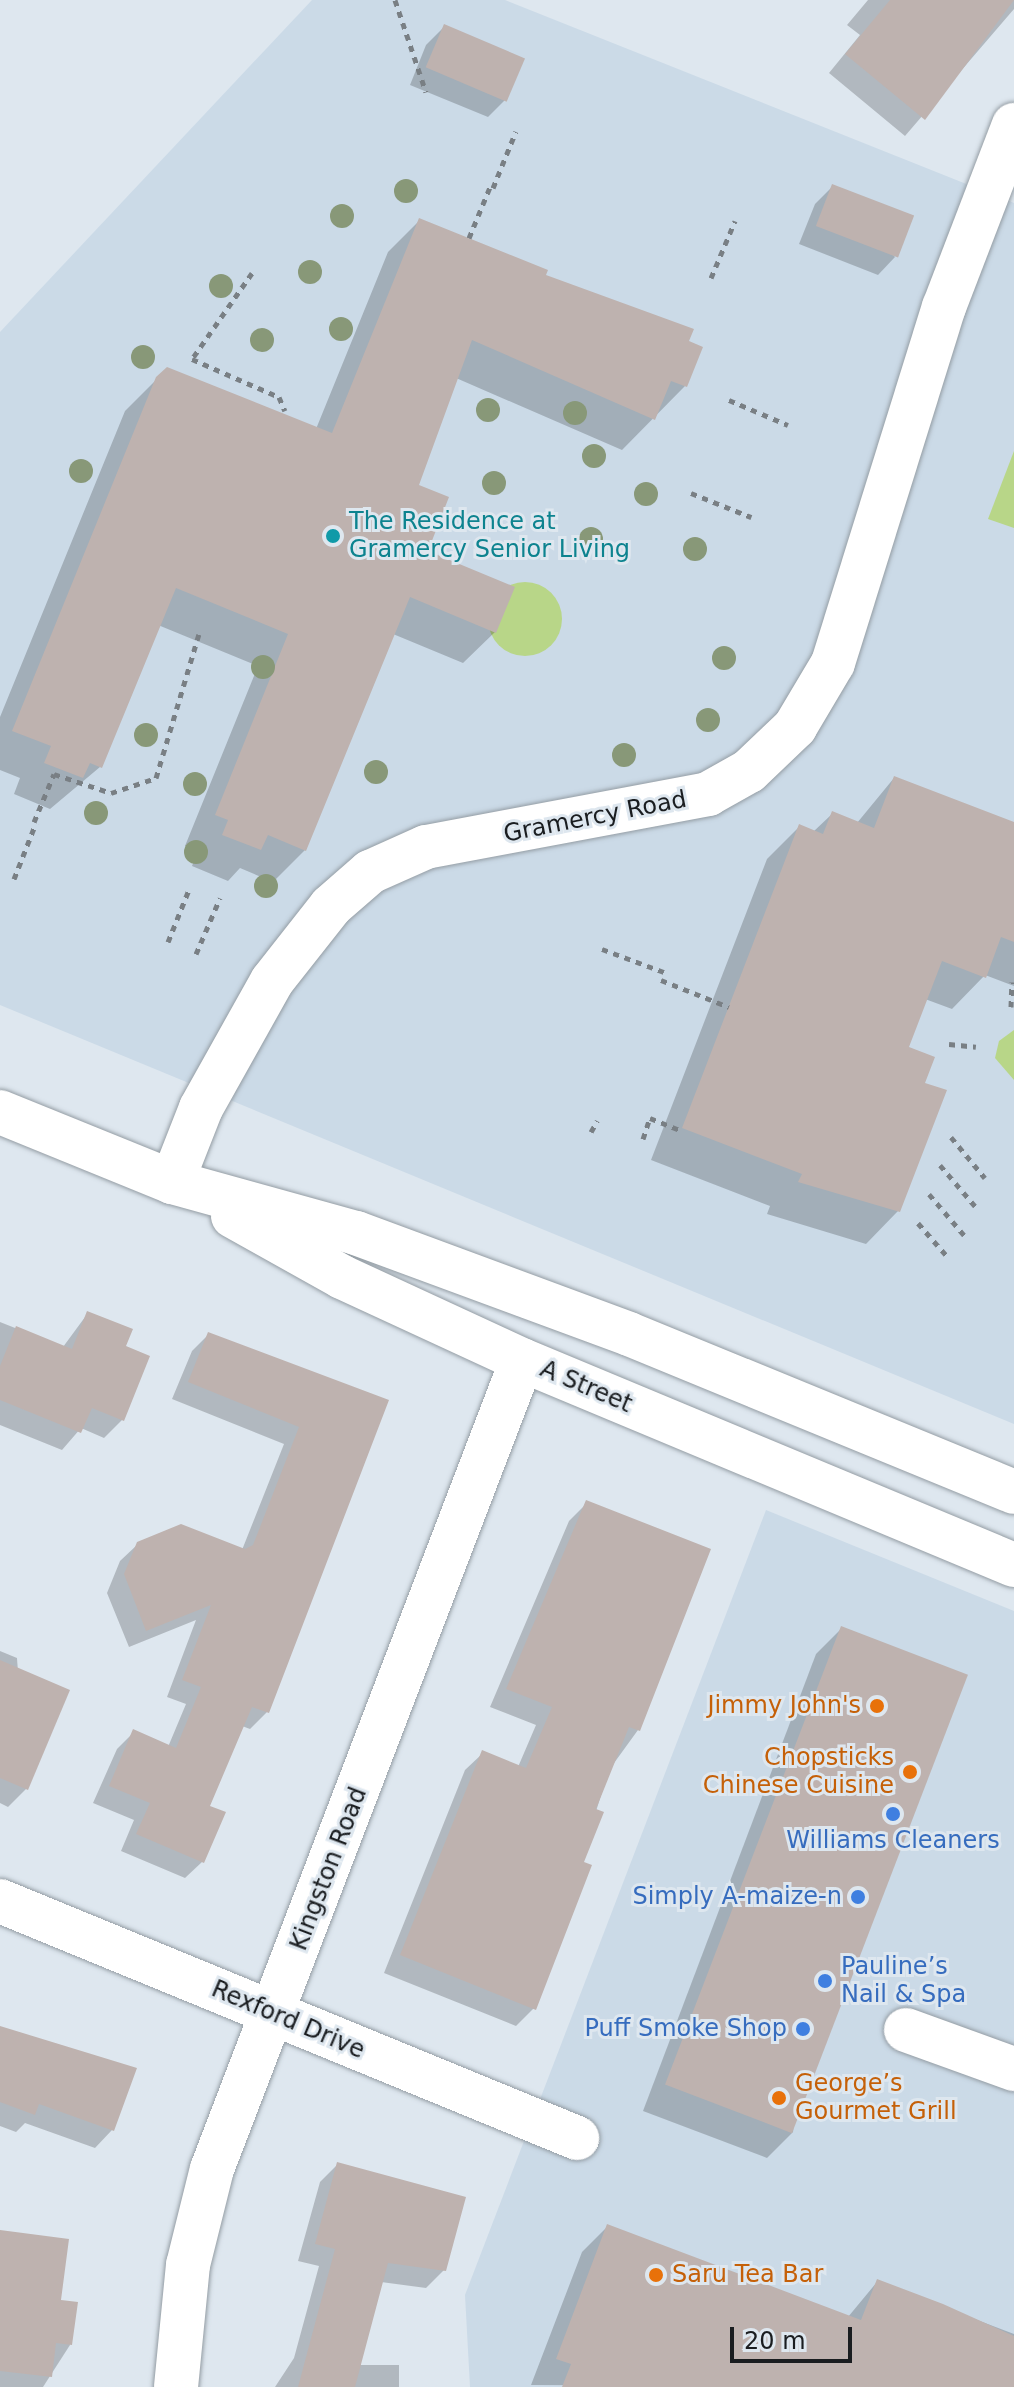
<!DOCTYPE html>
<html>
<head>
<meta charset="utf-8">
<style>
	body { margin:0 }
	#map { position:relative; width:1014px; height:2387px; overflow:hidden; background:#dee7ef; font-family:"DejaVu Sans",sans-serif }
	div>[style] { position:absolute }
	.built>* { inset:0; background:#cbdae7 }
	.green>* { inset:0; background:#b8d688 }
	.round { border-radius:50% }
	.shadow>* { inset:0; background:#0003 }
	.building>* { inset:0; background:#beb2af; transform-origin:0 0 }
	.path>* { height:5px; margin-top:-2.5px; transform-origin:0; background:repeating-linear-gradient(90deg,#797f84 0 6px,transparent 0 12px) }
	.roads { filter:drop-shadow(0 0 2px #949da4) drop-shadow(0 0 2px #949da4) }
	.minor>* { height:44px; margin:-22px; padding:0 22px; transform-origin:22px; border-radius:22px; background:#fff }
	.major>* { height:44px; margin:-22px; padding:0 22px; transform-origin:22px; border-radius:22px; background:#fff }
	.trees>* { width:24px; height:24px; margin:-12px; border-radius:50%; background:#889878 }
	.dots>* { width:22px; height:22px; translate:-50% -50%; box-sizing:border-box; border:4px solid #dee7ef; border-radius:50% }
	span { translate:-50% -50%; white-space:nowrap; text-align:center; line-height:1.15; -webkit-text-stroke:6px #dee7ef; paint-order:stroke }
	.culture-label { font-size:24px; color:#0d838f }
	.left { translate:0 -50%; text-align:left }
	.street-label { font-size:24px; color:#1a1d20 }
	.food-label { font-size:24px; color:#c56008 }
	.right { translate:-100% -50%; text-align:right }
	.shop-label { font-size:24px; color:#366cbe }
	.scale { position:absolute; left:730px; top:2327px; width:122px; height:36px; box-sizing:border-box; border:4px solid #1a1d20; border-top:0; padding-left:10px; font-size:24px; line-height:28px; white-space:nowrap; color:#1a1d20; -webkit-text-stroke:6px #dee7ef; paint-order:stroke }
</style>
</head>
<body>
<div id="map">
	<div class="built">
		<div style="clip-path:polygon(312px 0,505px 0,1014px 203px,1014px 1424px,0 1005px,0 332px)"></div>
		<div style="clip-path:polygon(766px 1510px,1014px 1611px,1014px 2387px,470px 2387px,465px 2295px)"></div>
	</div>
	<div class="green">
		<div style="clip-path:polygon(1014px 451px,1014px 528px,988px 519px)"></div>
		<div class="round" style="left:488px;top:582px;width:74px;height:74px"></div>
		<div style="clip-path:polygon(1014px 1030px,1014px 1080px,995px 1058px,999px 1041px)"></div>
	</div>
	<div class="shadow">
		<div style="clip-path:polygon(868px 0,1014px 0,1014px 9px,905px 136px,829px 73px,860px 35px,847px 25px)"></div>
		<div style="clip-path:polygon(444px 27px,506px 99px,488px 117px,410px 85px,426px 45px)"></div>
		<div style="clip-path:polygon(833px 186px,895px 257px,878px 275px,799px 244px,815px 204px)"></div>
		<div style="clip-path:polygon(420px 220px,686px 342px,685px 386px,622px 450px,456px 378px,417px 486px,426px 552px,495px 632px,463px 663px,393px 634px,305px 850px,273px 882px,240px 868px,228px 881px,192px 866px,198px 851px,185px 846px,258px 666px,158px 625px,100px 767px,50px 809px,14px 794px,20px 778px,0 770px,0 717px,125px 411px,157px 379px,316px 429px,388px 252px)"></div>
		<div style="clip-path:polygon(894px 778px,1014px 824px,1014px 986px,985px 975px,952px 1009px,925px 999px,906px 1048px,923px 1084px,898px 1211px,866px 1244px,767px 1214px,770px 1206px,651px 1160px,767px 859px,799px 827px,813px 832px,832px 814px,857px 823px)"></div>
		<div style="clip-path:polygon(88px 1313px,124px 1347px,122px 1420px,104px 1438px,81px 1428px,62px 1450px,0 1425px,0 1322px,63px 1347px)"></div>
		<div style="clip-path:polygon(209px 1334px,386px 1401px,267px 1712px,250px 1729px,242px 1726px,207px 1807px,202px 1862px,185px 1878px,121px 1851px,134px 1820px,93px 1803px,117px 1749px,134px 1732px,168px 1747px,186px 1704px,167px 1697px,196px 1620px,129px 1647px,107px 1593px,120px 1561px,138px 1544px,242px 1550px,284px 1444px,172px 1399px,192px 1351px)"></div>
		<div style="clip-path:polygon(587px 1503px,638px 1730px,609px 1770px,534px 2008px,516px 2026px,384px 1973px,465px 1770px,483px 1753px,518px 1767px,536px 1725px,490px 1707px,569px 1521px)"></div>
		<div style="clip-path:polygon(842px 1628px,793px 2132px,767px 2158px,643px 2111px,816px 1654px)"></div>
		<div style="clip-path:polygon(0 1651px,17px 1658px,26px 1789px,8px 1807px,0 1803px)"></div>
		<div style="clip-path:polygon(0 2028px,112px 2130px,95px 2148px,25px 2123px,16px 2132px,0 2126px)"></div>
		<div style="clip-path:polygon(338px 2164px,444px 2270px,426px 2288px,381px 2282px,358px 2365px,399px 2365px,399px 2387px,275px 2387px,294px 2358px,319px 2266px,298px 2261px,320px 2182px)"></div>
		<div style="clip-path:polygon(608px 2226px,848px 2317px,877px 2282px,1014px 2334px,1014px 2387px,531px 2385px,582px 2252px)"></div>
		<div style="clip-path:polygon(0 2233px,59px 2302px,70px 2345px,43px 2387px,0 2387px)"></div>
	</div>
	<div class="building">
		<div style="clip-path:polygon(890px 0,1014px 0,925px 120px,845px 54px)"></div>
		<div style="left:444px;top:24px;width:88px;height:47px;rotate:23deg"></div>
		<div style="left:832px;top:184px;width:88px;height:45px;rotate:21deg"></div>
		<div style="clip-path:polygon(419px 218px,548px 270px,546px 275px,694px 329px,689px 341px,703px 347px,687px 387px,671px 381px,655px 420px,472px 340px,419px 485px,449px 497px,428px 551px,515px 587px,496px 633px,410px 597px,306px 851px,268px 835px,261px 850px,222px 835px,228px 820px,215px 815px,288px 634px,176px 588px,102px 768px,90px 763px,83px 778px,44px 763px,51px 746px,12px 731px,156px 377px,167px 367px,332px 433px)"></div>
		<div style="clip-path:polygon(894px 776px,1014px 822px,1014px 942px,1001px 937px,986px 978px,942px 961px,909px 1047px,935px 1057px,925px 1083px,947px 1090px,900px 1212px,798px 1182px,802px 1174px,682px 1128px,799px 824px,823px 834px,832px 811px,874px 828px)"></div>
		<div style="clip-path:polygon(87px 1311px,133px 1329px,126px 1346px,150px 1356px,124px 1421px,92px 1408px,81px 1433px,0 1400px,0 1366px,16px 1326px,72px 1349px)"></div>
		<div style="clip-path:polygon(208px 1332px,389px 1400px,269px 1713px,252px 1707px,210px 1806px,226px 1812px,204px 1863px,136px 1834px,150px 1803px,109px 1786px,133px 1729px,176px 1748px,201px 1687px,182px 1680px,211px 1605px,146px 1631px,124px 1574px,137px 1542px,181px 1524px,245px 1549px,253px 1545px,299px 1427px,188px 1382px)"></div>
		<div style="clip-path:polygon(586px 1500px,711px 1549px,640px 1731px,629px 1727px,596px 1809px,604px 1812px,584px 1862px,592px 1865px,536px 2010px,400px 1955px,482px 1750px,526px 1768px,552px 1707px,506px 1689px)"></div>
		<div style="left:841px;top:1626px;width:136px;height:491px;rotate:21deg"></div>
		<div style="clip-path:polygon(0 1660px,70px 1690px,28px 1790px,0 1778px)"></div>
		<div style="clip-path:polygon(0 2026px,137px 2068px,114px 2131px,39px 2104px,35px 2115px,0 2102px)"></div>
		<div style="clip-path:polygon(337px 2162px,466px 2197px,446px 2271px,388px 2263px,355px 2387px,298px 2387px,335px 2249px,315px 2244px)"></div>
		<div style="clip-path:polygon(607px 2224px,861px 2320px,877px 2279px,943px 2304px,1014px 2336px,1014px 2387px,562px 2387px,571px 2364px,556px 2359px)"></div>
		<div style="clip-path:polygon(0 2230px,69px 2239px,61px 2300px,78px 2302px,72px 2345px,56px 2343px,52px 2377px,0 2371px)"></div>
	</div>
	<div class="path">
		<div style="left:395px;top:0;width:97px;rotate:71.4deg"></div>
		<div style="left:493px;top:188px;width:61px;rotate:-68deg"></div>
		<div style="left:469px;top:238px;width:55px;rotate:-67.6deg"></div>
		<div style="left:252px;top:273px;width:105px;rotate:124.9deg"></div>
		<div style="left:192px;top:359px;width:95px;rotate:23.6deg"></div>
		<div style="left:279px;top:397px;width:15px;rotate:67deg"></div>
		<div style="left:711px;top:278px;width:62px;rotate:-67.2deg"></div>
		<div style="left:729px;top:400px;width:64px;rotate:23deg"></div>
		<div style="left:691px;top:493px;width:65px;rotate:21.8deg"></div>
		<div style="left:34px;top:822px;width:52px;rotate:-67.4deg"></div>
		<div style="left:54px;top:774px;width:60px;rotate:18.4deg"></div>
		<div style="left:111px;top:793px;width:47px;rotate:-18.4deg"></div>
		<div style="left:156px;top:778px;width:150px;rotate:-73.4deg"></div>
		<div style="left:14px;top:879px;width:60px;rotate:-68.6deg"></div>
		<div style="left:168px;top:942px;width:59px;rotate:-68.2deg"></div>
		<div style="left:602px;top:949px;width:66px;rotate:20.4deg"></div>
		<div style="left:196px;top:954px;width:61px;rotate:-66.8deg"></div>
		<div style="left:661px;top:980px;width:73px;rotate:21.7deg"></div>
		<div style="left:1011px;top:1007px;width:25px;rotate:-88deg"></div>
		<div style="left:949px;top:1044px;width:27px;rotate:6deg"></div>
		<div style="left:591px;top:1132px;width:13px;rotate:-61deg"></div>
		<div style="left:951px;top:1137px;width:53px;rotate:50.3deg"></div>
		<div style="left:643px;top:1139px;width:22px;rotate:-72deg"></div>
		<div style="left:650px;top:1118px;width:32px;rotate:22deg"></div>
		<div style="left:940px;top:1165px;width:54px;rotate:49.5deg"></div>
		<div style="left:929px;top:1194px;width:54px;rotate:49.5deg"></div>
		<div style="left:918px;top:1223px;width:43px;rotate:48.8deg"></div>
	</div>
	<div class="roads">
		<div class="minor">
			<div style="left:172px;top:1182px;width:79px;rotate:-68.6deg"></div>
			<div style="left:201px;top:1108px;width:145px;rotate:-60.8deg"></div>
			<div style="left:272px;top:981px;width:95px;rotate:-51.8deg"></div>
			<div style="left:331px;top:906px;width:52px;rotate:-41.1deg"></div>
			<div style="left:370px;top:872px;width:61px;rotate:-24.1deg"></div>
			<div style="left:426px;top:847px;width:287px;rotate:-10.6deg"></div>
			<div style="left:708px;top:794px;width:47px;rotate:-29.3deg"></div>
			<div style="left:749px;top:771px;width:64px;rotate:-43.7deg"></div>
			<div style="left:795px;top:727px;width:74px;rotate:-59.3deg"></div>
			<div style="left:833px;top:663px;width:373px;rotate:-72.7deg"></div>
			<div style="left:944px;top:307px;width:195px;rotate:-69deg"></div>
			<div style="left:0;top:1901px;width:624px;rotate:22.33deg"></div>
			<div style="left:906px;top:2030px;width:115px;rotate:19.9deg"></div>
			<div style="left:176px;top:2387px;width:123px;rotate:-84.4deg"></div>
			<div style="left:188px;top:2265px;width:99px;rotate:-76deg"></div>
			<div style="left:212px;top:2169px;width:866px;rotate:-69.03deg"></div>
		</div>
		<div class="major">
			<div style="left:0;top:1112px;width:186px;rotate:22.1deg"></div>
			<div style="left:172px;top:1182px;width:191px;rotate:15.5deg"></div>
			<div style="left:356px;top:1233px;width:291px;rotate:20.3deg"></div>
			<div style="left:629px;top:1334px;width:416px;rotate:22.3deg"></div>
			<div style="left:233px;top:1216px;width:125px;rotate:29.2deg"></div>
			<div style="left:342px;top:1277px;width:198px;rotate:24.8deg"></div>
			<div style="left:522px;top:1360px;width:533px;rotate:22.62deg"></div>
		</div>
	</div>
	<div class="trees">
		<div style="left:406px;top:191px"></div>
		<div style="left:342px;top:216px"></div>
		<div style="left:310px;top:272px"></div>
		<div style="left:221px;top:286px"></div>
		<div style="left:341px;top:329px"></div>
		<div style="left:262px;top:340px"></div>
		<div style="left:143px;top:357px"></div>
		<div style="left:488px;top:410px"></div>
		<div style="left:575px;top:413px"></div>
		<div style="left:594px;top:456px"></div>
		<div style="left:81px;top:471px"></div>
		<div style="left:494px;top:483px"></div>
		<div style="left:646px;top:494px"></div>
		<div style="left:591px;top:539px"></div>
		<div style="left:695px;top:549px"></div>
		<div style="left:724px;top:658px"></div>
		<div style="left:263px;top:667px"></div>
		<div style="left:708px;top:720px"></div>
		<div style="left:146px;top:735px"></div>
		<div style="left:624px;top:755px"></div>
		<div style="left:376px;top:772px"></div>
		<div style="left:195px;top:784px"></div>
		<div style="left:96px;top:813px"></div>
		<div style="left:196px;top:852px"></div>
		<div style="left:266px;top:886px"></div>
	</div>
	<div class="dots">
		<div style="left:333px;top:536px;background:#0f9aa8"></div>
		<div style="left:877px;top:1706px;background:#e8710a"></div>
		<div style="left:910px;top:1772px;background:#e8710a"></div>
		<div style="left:893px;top:1814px;background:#3f7fe0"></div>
		<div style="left:858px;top:1897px;background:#3f7fe0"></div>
		<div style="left:825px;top:1981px;background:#3f7fe0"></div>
		<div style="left:803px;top:2029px;background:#3f7fe0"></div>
		<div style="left:779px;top:2098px;background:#e8710a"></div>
		<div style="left:656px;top:2275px;background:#e8710a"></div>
	</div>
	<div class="culture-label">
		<span class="left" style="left:349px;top:536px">The Residence at<br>Gramercy Senior Living</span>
	</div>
	<div class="street-label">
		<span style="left:595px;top:817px;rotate:-11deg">Gramercy Road</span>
		<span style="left:586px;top:1387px;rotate:23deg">A Street</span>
		<span style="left:329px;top:1869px;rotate:-69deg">Kingston Road</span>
		<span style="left:288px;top:2020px;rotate:23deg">Rexford Drive</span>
	</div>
	<div class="food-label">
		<span class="right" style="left:861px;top:1706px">Jimmy John's</span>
		<span class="right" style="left:894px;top:1772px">Chopsticks<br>Chinese Cuisine</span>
		<span class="left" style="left:795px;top:2098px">George’s<br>Gourmet Grill</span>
		<span class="left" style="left:672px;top:2275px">Saru Tea Bar</span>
	</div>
	<div class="shop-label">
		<span style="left:893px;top:1841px">Williams Cleaners</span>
		<span class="right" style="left:842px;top:1897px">Simply A-maize-n</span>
		<span class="left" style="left:841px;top:1981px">Pauline’s<br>Nail &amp; Spa</span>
		<span class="right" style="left:787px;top:2029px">Puff Smoke Shop</span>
	</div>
	<div class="scale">20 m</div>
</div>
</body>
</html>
